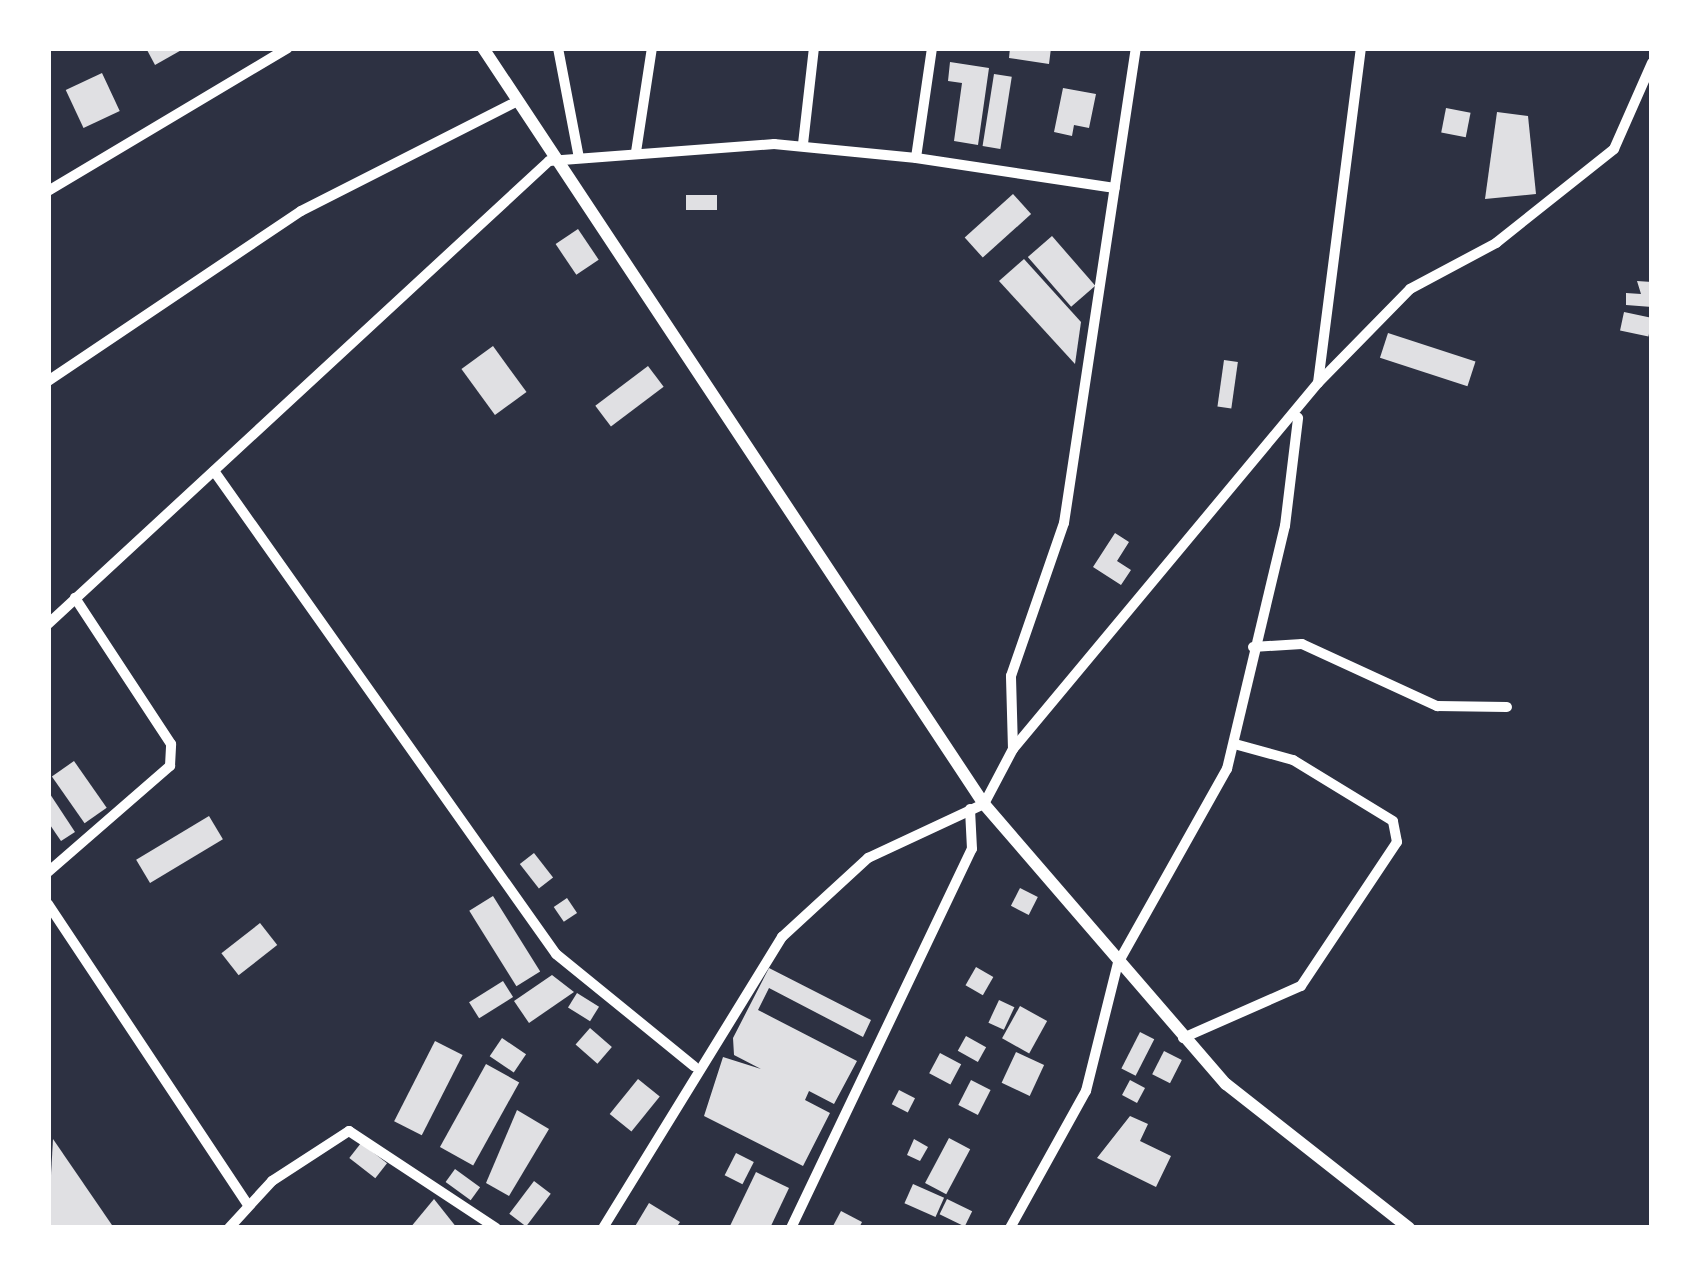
<!DOCTYPE html>
<html>
<head>
<meta charset="utf-8">
<style>
	body { margin:0 }
	#map { position:relative; width:1700px; height:1276px; overflow:hidden; background:#2d3142; font-family:"Nunito Sans",sans-serif }
	div>[style] { position:absolute }
	.building>* { inset:0; background:#e0e0e3; transform-origin:0 0 }
	.minor>* { height:10px; margin:-5px; padding:0 5px; transform-origin:5px; border-radius:5px; background:#fff }
	.tertiary>* { height:12px; margin:-6px; padding:0 6px; transform-origin:6px; border-radius:6px; background:#fff }
	span { translate:-50% -50%; white-space:nowrap; text-align:center; line-height:1.15; -webkit-text-stroke:10px #fff; paint-order:stroke }
	.frame { position:absolute; inset:0; border:51px solid #fff; pointer-events:none }
</style>
</head>
<body>
<div id="map">
	<div class="building">
		<div style="clip-path:polygon(146px 48px,185px 48px,155px 65px)"></div>
		<div style="clip-path:polygon(1010px 48px,1051px 48px,1049px 64px,1009px 58px)"></div>
		<div style="clip-path:polygon(950px 62px,989px 68px,978px 145px,954px 141px,962px 83px,948px 81px)"></div>
		<div style="left:102px;top:73px;width:42px;height:40px;rotate:65deg"></div>
		<div style="left:994px;top:74px;width:18px;height:73px;rotate:9deg"></div>
		<div style="clip-path:polygon(1063px 88px,1096px 94px,1089px 128px,1074px 125px,1072px 136px,1054px 132px)"></div>
		<div style="left:1446px;top:108px;width:25px;height:25px;rotate:11deg"></div>
		<div style="clip-path:polygon(1497px 112px,1528px 116px,1536px 194px,1485px 199px)"></div>
		<div style="left:1013px;top:194px;width:27px;height:65px;rotate:48deg"></div>
		<div style="left:717px;top:195px;width:15px;height:31px;rotate:90deg"></div>
		<div style="left:578px;top:229px;width:37px;height:27px;rotate:56deg"></div>
		<div style="left:1052px;top:236px;width:66px;height:32px;rotate:49deg"></div>
		<div style="clip-path:polygon(1024px 259px,1081px 322px,1075px 364px,999px 281px)"></div>
		<div style="clip-path:polygon(1637px 281px,1652px 282px,1652px 307px,1626px 305px,1626px 293px,1641px 294px)"></div>
		<div style="left:1624px;top:312px;width:29px;height:19px;rotate:12deg"></div>
		<div style="left:1388px;top:333px;width:92px;height:26px;rotate:18deg"></div>
		<div style="left:493px;top:346px;width:57px;height:39px;rotate:54deg"></div>
		<div style="left:1224px;top:360px;width:14px;height:47px;rotate:8deg"></div>
		<div style="left:648px;top:366px;width:26px;height:66px;rotate:53deg"></div>
		<div style="clip-path:polygon(1115px 533px,1129px 542px,1117px 561px,1131px 570px,1121px 585px,1093px 567px)"></div>
		<div style="left:74px;top:761px;width:57px;height:27px;rotate:55deg"></div>
		<div style="clip-path:polygon(48px 791px,75px 832px,61px 841px,48px 822px)"></div>
		<div style="left:209px;top:816px;width:27px;height:85px;rotate:59deg"></div>
		<div style="left:534px;top:853px;width:31px;height:18px;rotate:52deg"></div>
		<div style="left:1020px;top:888px;width:20px;height:20px;rotate:27deg"></div>
		<div style="left:493px;top:896px;width:89px;height:28px;rotate:58deg"></div>
		<div style="left:567px;top:898px;width:18px;height:16px;rotate:56deg"></div>
		<div style="left:260px;top:923px;width:28px;height:49px;rotate:52deg"></div>
		<div style="left:976px;top:967px;width:20px;height:21px;rotate:30deg"></div>
		<div style="clip-path:polygon(769px 968px,871px 1020px,863px 1037px,769px 988px,758px 1010px,857px 1061px,834px 1104px,809px 1091px,805px 1100px,830px 1113px,803px 1166px,704px 1116px,723px 1057px,761px 1069px,734px 1055px,733px 1038px)"></div>
		<div style="clip-path:polygon(552px 975px,574px 992px,529px 1023px,514px 1001px)"></div>
		<div style="left:503px;top:981px;width:19px;height:40px;rotate:58deg"></div>
		<div style="left:577px;top:993px;width:26px;height:17px;rotate:32deg"></div>
		<div style="left:999px;top:1000px;width:17px;height:25px;rotate:25deg"></div>
		<div style="left:1020px;top:1006px;width:31px;height:37px;rotate:29deg"></div>
		<div style="left:590px;top:1028px;width:29px;height:22px;rotate:41deg"></div>
		<div style="left:1140px;top:1032px;width:16px;height:41px;rotate:27deg"></div>
		<div style="left:966px;top:1036px;width:23px;height:17px;rotate:29deg"></div>
		<div style="left:502px;top:1038px;width:29px;height:22px;rotate:34deg"></div>
		<div style="left:435px;top:1041px;width:31px;height:90px;rotate:27deg"></div>
		<div style="left:1164px;top:1051px;width:20px;height:26px;rotate:27deg"></div>
		<div style="left:1016px;top:1052px;width:31px;height:34px;rotate:25deg"></div>
		<div style="left:940px;top:1053px;width:24px;height:23px;rotate:28deg"></div>
		<div style="left:486px;top:1064px;width:38px;height:95px;rotate:29deg"></div>
		<div style="left:638px;top:1079px;width:28px;height:45px;rotate:39deg"></div>
		<div style="left:971px;top:1080px;width:22px;height:28px;rotate:27deg"></div>
		<div style="left:1130px;top:1080px;width:17px;height:17px;rotate:28deg"></div>
		<div style="left:899px;top:1090px;width:18px;height:16px;rotate:27deg"></div>
		<div style="clip-path:polygon(517px 1110px,549px 1129px,509px 1196px,486px 1183px)"></div>
		<div style="clip-path:polygon(1130px 1116px,1148px 1124px,1140px 1141px,1171px 1156px,1156px 1187px,1097px 1158px)"></div>
		<div style="left:949px;top:1138px;width:24px;height:51px;rotate:28deg"></div>
		<div style="clip-path:polygon(53px 1139px,114px 1228px,48px 1228px)"></div>
		<div style="clip-path:polygon(914px 1139px,928px 1147px,920px 1161px,907px 1155px)"></div>
		<div style="left:361px;top:1143px;width:33px;height:19px;rotate:38deg"></div>
		<div style="left:736px;top:1153px;width:20px;height:25px;rotate:27deg"></div>
		<div style="left:455px;top:1169px;width:31px;height:16px;rotate:36deg"></div>
		<div style="clip-path:polygon(756px 1172px,789px 1188px,770px 1228px,729px 1228px)"></div>
		<div style="left:534px;top:1181px;width:21px;height:41px;rotate:37deg"></div>
		<div style="left:913px;top:1184px;width:34px;height:21px;rotate:24deg"></div>
		<div style="clip-path:polygon(434px 1199px,457px 1228px,410px 1228px)"></div>
		<div style="left:947px;top:1199px;width:28px;height:17px;rotate:26deg"></div>
		<div style="clip-path:polygon(649px 1203px,680px 1222px,676px 1228px,634px 1228px)"></div>
		<div style="clip-path:polygon(841px 1211px,862px 1222px,859px 1228px,832px 1228px)"></div>
	</div>
	<div class="minor">
		<div style="left:558px;top:48px;width:112px;rotate:79.2deg"></div>
		<div style="left:932px;top:48px;width:111px;rotate:98.3deg"></div>
		<div style="left:916px;top:158px;width:201px;rotate:8.6deg"></div>
		<div style="left:803px;top:144px;width:97px;rotate:-83.5deg"></div>
		<div style="left:636px;top:152px;width:105px;rotate:-81.3deg"></div>
		<div style="left:48px;top:191px;width:279px;rotate:-30.8deg"></div>
		<div style="left:48px;top:381px;width:305px;rotate:-33.9deg"></div>
		<div style="left:301px;top:211px;width:239px;rotate:-26.9deg"></div>
		<div style="left:1318px;top:383px;width:338px;rotate:-82.7deg"></div>
		<div style="left:214px;top:471px;width:592px;rotate:54.7deg"></div>
		<div style="left:556px;top:954px;width:178px;rotate:39.1deg"></div>
		<div style="left:48px;top:624px;width:682px;rotate:-42.74deg"></div>
		<div style="left:549px;top:161px;width:226px;rotate:-4.3deg"></div>
		<div style="left:774px;top:144px;width:143px;rotate:5.6deg"></div>
		<div style="left:1253px;top:647px;width:49px;rotate:-3.5deg"></div>
		<div style="left:1302px;top:644px;width:149px;rotate:24.7deg"></div>
		<div style="left:1437px;top:706px;width:70px;rotate:0.8deg"></div>
		<div style="left:1013px;top:749px;width:73px;rotate:-91.6deg"></div>
		<div style="left:1011px;top:676px;width:162px;rotate:-70.9deg"></div>
		<div style="left:1064px;top:523px;width:480px;rotate:-81.4deg"></div>
		<div style="left:48px;top:872px;width:162px;rotate:-41deg"></div>
		<div style="left:170px;top:766px;width:22px;rotate:-87deg"></div>
		<div style="left:171px;top:744px;width:175px;rotate:-123.3deg"></div>
		<div style="left:48px;top:904px;width:359px;rotate:56.4deg"></div>
		<div style="left:1183px;top:1038px;width:129px;rotate:-23.8deg"></div>
		<div style="left:1301px;top:986px;width:173px;rotate:-56.3deg"></div>
		<div style="left:1397px;top:842px;width:21px;rotate:-101deg"></div>
		<div style="left:1393px;top:821px;width:117px;rotate:-148.6deg"></div>
		<div style="left:1293px;top:760px;width:60px;rotate:-164.6deg"></div>
		<div style="left:229px;top:1228px;width:64px;rotate:-47.5deg"></div>
		<div style="left:272px;top:1181px;width:92px;rotate:-33deg"></div>
		<div style="left:349px;top:1131px;width:176px;rotate:33.4deg"></div>
		<div style="left:603px;top:1228px;width:342px;rotate:-58.4deg"></div>
		<div style="left:782px;top:937px;width:117px;rotate:-42.6deg"></div>
		<div style="left:868px;top:858px;width:128px;rotate:-25deg"></div>
		<div style="left:984px;top:804px;width:62px;rotate:-62.2deg"></div>
		<div style="left:1013px;top:749px;width:476px;rotate:-50.2deg"></div>
		<div style="left:1318px;top:383px;width:132px;rotate:-45.6deg"></div>
		<div style="left:1410px;top:289px;width:98px;rotate:-28.1deg"></div>
		<div style="left:1496px;top:243px;width:151px;rotate:-38.5deg"></div>
		<div style="left:1614px;top:149px;width:94px;rotate:-66.2deg"></div>
		<div style="left:791px;top:1228px;width:420px;rotate:-64.5deg"></div>
		<div style="left:972px;top:849px;width:40px;rotate:-92.9deg"></div>
		<div style="left:1010px;top:1228px;width:157px;rotate:-61deg"></div>
		<div style="left:1086px;top:1091px;width:132px;rotate:-76deg"></div>
		<div style="left:1118px;top:963px;width:223px;rotate:-60.7deg"></div>
		<div style="left:1227px;top:769px;width:250px;rotate:-76.6deg"></div>
		<div style="left:1285px;top:526px;width:109px;rotate:-83.1deg"></div>
	</div>
	<div class="tertiary">
		<div style="left:483px;top:48px;width:907px;rotate:56.47deg"></div>
		<div style="left:984px;top:804px;width:370px;rotate:49.2deg"></div>
		<div style="left:1226px;top:1084px;width:233px;rotate:38.2deg"></div>
	</div>
	<div class="frame"></div>
</div>
</body>
</html>
